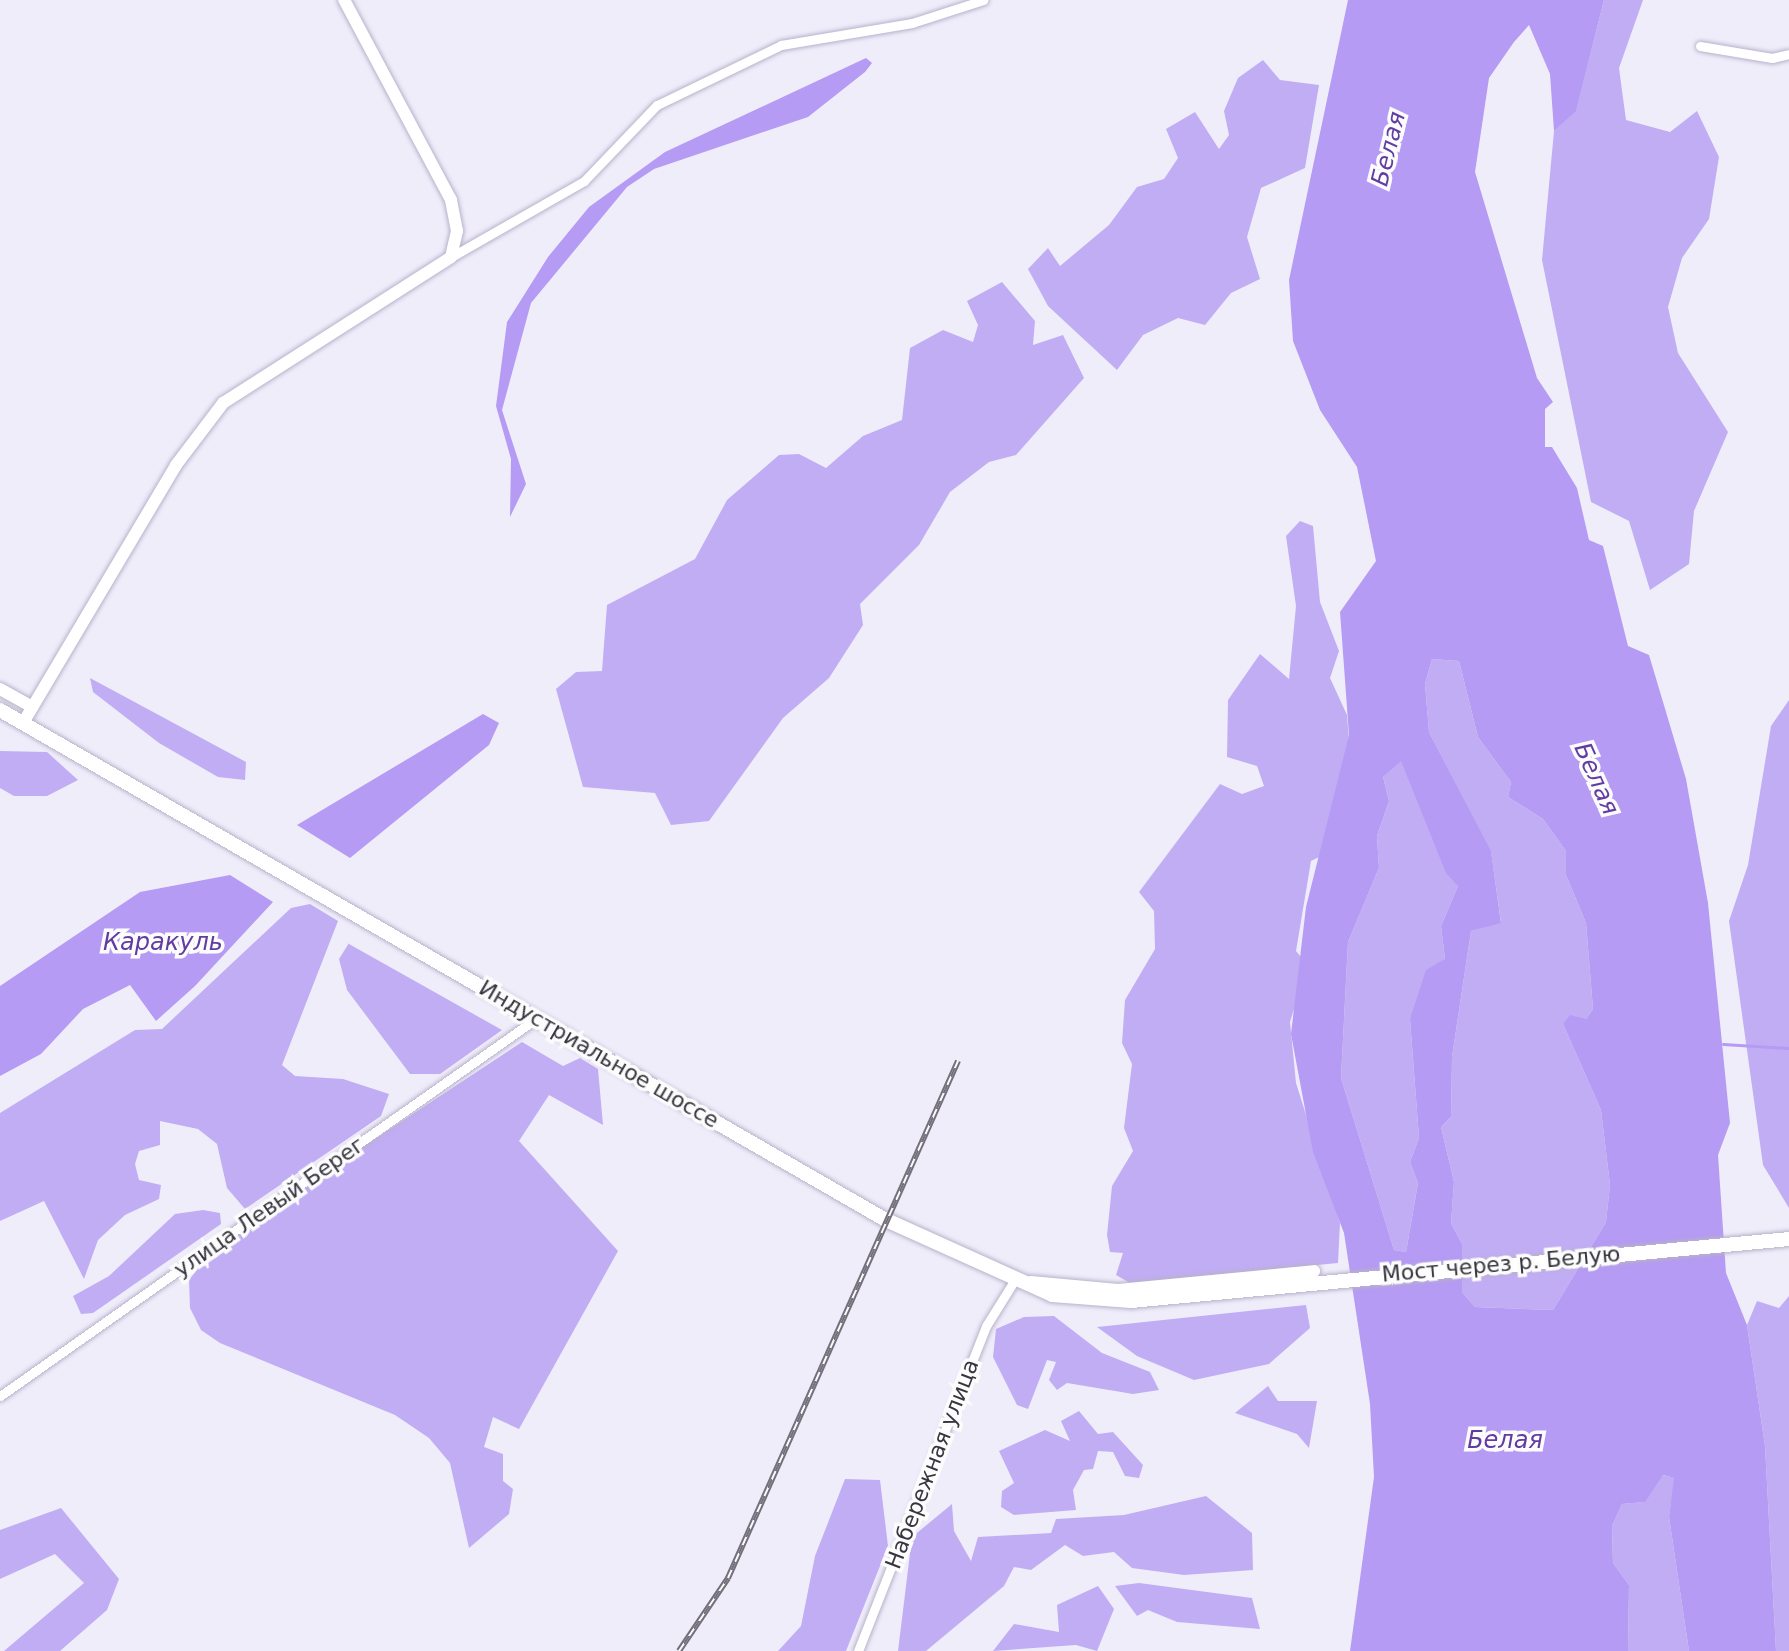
<!DOCTYPE html>
<html>
<head>
<meta charset="utf-8">
<style>
	body { margin:0 }
	#map { position:relative; width:1789px; height:1651px; overflow:hidden; background:#f0edfb; font-family:"DejaVu Sans",sans-serif }
	div>[style] { position:absolute }
	.forest>* { inset:0; background:#c1adf4 }
	.water>* { inset:0; background:#b59bf3 }
	.stream>* { height:3px; margin:-1.5px; padding:0 1.5px; transform-origin:1.5px; border-radius:1.5px; background:#b59bf3 }
	.roads { filter:drop-shadow(0 0 2px #b8b2c9) drop-shadow(0 0 2px #b8b2c9) }
	.minor>* { height:9px; margin:-4.5px; padding:0 4.5px; transform-origin:4.5px; border-radius:4.5px; background:#fff }
	.tertiary>* { height:12px; margin:-6px; padding:0 6px; transform-origin:6px; border-radius:6px; background:#fff }
	.secondary>* { height:14px; margin:-7px; padding:0 7px; transform-origin:7px; border-radius:7px; background:#fff }
	.rail>* { height:6px; margin-top:-3px; transform-origin:0; background:repeating-linear-gradient(90deg,#fcfcfc 0 9px,#73707b 0 18px); box-sizing:border-box; border-block:2px solid #73707b }
	span { translate:-50% -50%; white-space:nowrap; text-align:center; line-height:1.15; -webkit-text-stroke:7px #fcfcfc; paint-order:stroke }
	.street-label { font-size:22px; color:#37353e }
	.water-label { font-size:24px; color:#623ca2; font-style:italic }
</style>
</head>
<body>
<div id="map">
	<div class="forest">
		<div style="clip-path:polygon(1604px 0,1643px 0,1619px 68px,1626px 120px,1670px 132px,1697px 111px,1719px 157px,1709px 219px,1682px 258px,1668px 307px,1678px 353px,1728px 432px,1694px 511px,1689px 564px,1650px 590px,1629px 521px,1591px 502px,1542px 260px,1554px 131px,1576px 110px)"></div>
		<div style="clip-path:polygon(1263px 60px,1280px 80px,1319px 85px,1305px 168px,1261px 188px,1247px 237px,1260px 279px,1231px 293px,1205px 325px,1178px 318px,1143px 335px,1117px 370px,1048px 306px,1028px 269px,1048px 248px,1060px 266px,1109px 225px,1137px 187px,1164px 179px,1178px 158px,1166px 129px,1195px 112px,1219px 149px,1229px 135px,1224px 111px,1238px 78px)"></div>
		<div style="clip-path:polygon(1002px 282px,1035px 321px,1033px 345px,1063px 335px,1084px 378px,1016px 455px,989px 462px,950px 492px,919px 545px,860px 604px,863px 625px,829px 678px,783px 718px,709px 821px,671px 825px,655px 793px,583px 787px,556px 689px,576px 672px,602px 671px,607px 605px,695px 559px,727px 500px,779px 455px,799px 454px,826px 468px,863px 436px,902px 420px,910px 348px,943px 330px,973px 342px,978px 325px,967px 301px)"></div>
		<div style="clip-path:polygon(1300px 521px,1313px 526px,1320px 602px,1339px 651px,1330px 678px,1347px 715px,1352px 777px,1334px 850px,1311px 861px,1296px 951px,1305px 962px,1304px 977px,1290px 1022px,1296px 1083px,1340px 1223px,1338px 1263px,1130px 1283px,1116px 1275px,1123px 1253px,1110px 1252px,1107px 1235px,1112px 1186px,1133px 1151px,1124px 1128px,1132px 1064px,1122px 1043px,1125px 1000px,1155px 949px,1154px 911px,1139px 892px,1220px 784px,1242px 794px,1264px 786px,1257px 766px,1227px 757px,1228px 700px,1260px 654px,1289px 679px,1296px 606px,1286px 536px)"></div>
		<div style="clip-path:polygon(1432px 659px,1459px 661px,1478px 737px,1511px 782px,1508px 797px,1543px 819px,1566px 851px,1566px 875px,1586px 923px,1593px 1009px,1586px 1019px,1563px 1024px,1601px 1110px,1610px 1185px,1606px 1222px,1553px 1310px,1475px 1307px,1462px 1292px,1462px 1244px,1451px 1223px,1454px 1182px,1441px 1127px,1451px 1117px,1452px 1057px,1471px 931px,1501px 922px,1491px 852px,1429px 732px,1425px 684px)"></div>
		<div style="clip-path:polygon(90px 678px,246px 762px,245px 780px,218px 777px,159px 743px,93px 692px)"></div>
		<div style="clip-path:polygon(1789px 700px,1789px 1208px,1763px 1165px,1729px 921px,1748px 865px,1771px 726px)"></div>
		<div style="clip-path:polygon(0 751px,47px 752px,78px 780px,47px 796px,14px 796px,0 788px)"></div>
		<div style="clip-path:polygon(1401px 760px,1458px 886px,1441px 926px,1445px 959px,1410px 1019px,1419px 1138px,1410px 1162px,1418px 1183px,1406px 1252px,1394px 1250px,1341px 1078px,1348px 942px,1379px 868px,1377px 836px,1389px 801px,1383px 777px)"></div>
		<div style="clip-path:polygon(310px 904px,338px 921px,282px 1065px,295px 1076px,343px 1079px,389px 1094px,381px 1116px,245px 1209px,227px 1188px,217px 1144px,198px 1129px,160px 1121px,160px 1145px,139px 1151px,135px 1164px,139px 1180px,161px 1185px,159px 1199px,125px 1215px,98px 1240px,84px 1279px,44px 1201px,0 1221px,0 1113px,135px 1030px,162px 1029px,291px 908px)"></div>
		<div style="clip-path:polygon(349px 943px,349px 944px,502px 1030px,440px 1074px,410px 1074px,347px 990px,339px 959px)"></div>
		<div style="clip-path:polygon(522px 1042px,563px 1066px,580px 1058px,598px 1069px,603px 1125px,549px 1095px,519px 1141px,618px 1251px,519px 1429px,493px 1417px,484px 1447px,503px 1454px,503px 1481px,513px 1489px,509px 1514px,469px 1548px,450px 1463px,429px 1438px,395px 1415px,220px 1343px,201px 1330px,190px 1308px,189px 1280px,220px 1241px)"></div>
		<div style="clip-path:polygon(203px 1210px,220px 1213px,221px 1224px,93px 1313px,81px 1314px,73px 1296px,109px 1276px,175px 1214px)"></div>
		<div style="clip-path:polygon(1789px 1296px,1789px 1651px,1776px 1651px,1765px 1446px,1747px 1325px,1757px 1301px,1779px 1308px)"></div>
		<div style="clip-path:polygon(1306px 1305px,1310px 1328px,1269px 1364px,1194px 1380px,1137px 1356px,1097px 1327px)"></div>
		<div style="clip-path:polygon(1054px 1316px,1102px 1353px,1150px 1372px,1159px 1390px,1133px 1394px,1067px 1383px,1057px 1390px,1049px 1380px,1056px 1362px,1047px 1360px,1028px 1409px,1017px 1405px,993px 1357px,996px 1329px,1024px 1317px)"></div>
		<div style="clip-path:polygon(1268px 1386px,1278px 1401px,1317px 1401px,1309px 1448px,1297px 1434px,1235px 1413px)"></div>
		<div style="clip-path:polygon(1079px 1411px,1098px 1434px,1113px 1432px,1143px 1465px,1139px 1478px,1125px 1476px,1113px 1452px,1098px 1451px,1093px 1469px,1084px 1470px,1073px 1490px,1076px 1510px,1014px 1515px,1001px 1507px,1002px 1491px,1014px 1483px,999px 1451px,1045px 1430px,1070px 1441px,1061px 1421px)"></div>
		<div style="clip-path:polygon(1662px 1475px,1675px 1478px,1669px 1517px,1689px 1651px,1628px 1651px,1629px 1585px,1613px 1563px,1612px 1526px,1622px 1504px,1644px 1502px)"></div>
		<div style="clip-path:polygon(845px 1479px,880px 1480px,888px 1546px,846px 1651px,778px 1651px,801px 1626px,815px 1556px)"></div>
		<div style="clip-path:polygon(1206px 1496px,1252px 1533px,1253px 1570px,1184px 1575px,1132px 1568px,1114px 1552px,1083px 1556px,1065px 1545px,1031px 1570px,1014px 1567px,1004px 1586px,926px 1651px,898px 1651px,912px 1537px,952px 1504px,954px 1531px,971px 1561px,978px 1537px,1051px 1533px,1056px 1519px,1124px 1515px)"></div>
		<div style="clip-path:polygon(61px 1508px,119px 1579px,107px 1610px,60px 1651px,4px 1651px,84px 1583px,55px 1554px,0 1579px,0 1530px)"></div>
		<div style="clip-path:polygon(1139px 1583px,1252px 1598px,1260px 1629px,1177px 1622px,1148px 1610px,1137px 1616px,1115px 1586px)"></div>
		<div style="clip-path:polygon(1098px 1586px,1114px 1609px,1097px 1651px,1076px 1645px,993px 1651px,1014px 1624px,1059px 1632px,1057px 1605px)"></div>
	</div>
	<div class="water">
		<div style="clip-path:polygon(evenodd,1348px 0,1604px 0,1576px 111px,1554px 131px,1550px 74px,1529px 25px,1514px 42px,1489px 78px,1475px 172px,1537px 378px,1553px 402px,1545px 409px,1545px 447px,1552px 447px,1577px 488px,1589px 540px,1603px 546px,1628px 646px,1649px 655px,1686px 779px,1708px 903px,1730px 1123px,1718px 1155px,1726px 1273px,1747px 1325px,1765px 1446px,1776px 1651px,1689px 1651px,1669px 1517px,1674px 1478px,1663px 1475px,1645px 1502px,1622px 1504px,1612px 1526px,1613px 1563px,1629px 1585px,1628px 1651px,1350px 1651px,1374px 1477px,1370px 1404px,1344px 1233px,1313px 1152px,1291px 1034px,1306px 907px,1349px 735px,1340px 612px,1376px 561px,1357px 467px,1320px 410px,1293px 341px,1289px 280px,1348px 0,1432px 659px,1459px 661px,1478px 737px,1511px 782px,1508px 797px,1543px 819px,1566px 851px,1566px 875px,1586px 923px,1593px 1009px,1586px 1019px,1570px 1015px,1563px 1024px,1601px 1110px,1610px 1185px,1606px 1222px,1553px 1310px,1475px 1307px,1462px 1292px,1462px 1244px,1451px 1223px,1454px 1182px,1441px 1127px,1451px 1117px,1452px 1057px,1471px 931px,1501px 923px,1491px 851px,1429px 732px,1425px 684px,1432px 659px,1348px 0,1401px 761px,1446px 873px,1458px 886px,1441px 926px,1445px 959px,1426px 970px,1410px 1019px,1419px 1138px,1410px 1162px,1418px 1183px,1406px 1252px,1394px 1250px,1341px 1078px,1348px 942px,1379px 868px,1377px 836px,1389px 801px,1383px 777px,1401px 761px)"></div>
		<div style="clip-path:polygon(866px 58px,872px 63px,865px 72px,808px 117px,654px 169px,627px 187px,531px 303px,502px 410px,526px 484px,510px 517px,511px 459px,496px 406px,507px 322px,548px 257px,589px 207px,665px 152px)"></div>
		<div style="clip-path:polygon(483px 714px,499px 723px,489px 745px,350px 858px,297px 825px)"></div>
		<div style="clip-path:polygon(230px 875px,273px 902px,195px 986px,156px 1021px,130px 985px,83px 1009px,41px 1054px,0 1076px,0 986px,140px 892px)"></div>
	</div>
	<div class="stream">
		<div style="left:1723px;top:1044px;width:66px;rotate:3.5deg"></div>
	</div>
	<div class="roads">
		<div class="minor">
			<div style="left:1700px;top:46px;width:73px;rotate:9.5deg"></div>
			<div style="left:1772px;top:58px;width:17px;rotate:-13deg"></div>
			<div style="left:451px;top:257px;width:153px;rotate:-29.7deg"></div>
			<div style="left:584px;top:181px;width:105px;rotate:-46.2deg"></div>
			<div style="left:657px;top:105px;width:138px;rotate:-25.8deg"></div>
			<div style="left:781px;top:45px;width:133px;rotate:-9.5deg"></div>
			<div style="left:912px;top:23px;width:75px;rotate:-17.9deg"></div>
			<div style="left:0;top:1396px;width:657px;rotate:-35.14deg"></div>
			<div style="left:858px;top:1651px;width:349px;rotate:-68.5deg"></div>
			<div style="left:986px;top:1326px;width:53px;rotate:-58.1deg"></div>
		</div>
		<div class="tertiary">
			<div style="left:0;top:689px;width:37px;rotate:29deg"></div>
			<div style="left:23px;top:723px;width:300px;rotate:-59.3deg"></div>
			<div style="left:176px;top:465px;width:78px;rotate:-52.8deg"></div>
			<div style="left:223px;top:403px;width:271px;rotate:-32.6deg"></div>
			<div style="left:451px;top:257px;width:27px;rotate:-77deg"></div>
			<div style="left:457px;top:231px;width:32px;rotate:-101deg"></div>
			<div style="left:451px;top:200px;width:227px;rotate:-118.1deg"></div>
			<div style="left:1031px;top:1282px;width:87px;rotate:5.3deg"></div>
			<div style="left:1118px;top:1290px;width:197px;rotate:-5.5deg"></div>
		</div>
		<div class="secondary">
			<div style="left:0;top:710px;width:1020px;rotate:29.93deg"></div>
			<div style="left:884px;top:1219px;width:184px;rotate:24.3deg"></div>
			<div style="left:1052px;top:1295px;width:79px;rotate:4.3deg"></div>
			<div style="left:1131px;top:1301px;width:661px;rotate:-5.38deg"></div>
		</div>
	</div>
	<div class="rail">
		<div style="left:679px;top:1651px;width:88px;rotate:-56.1deg"></div>
		<div style="left:728px;top:1578px;width:566px;rotate:-66.02deg"></div>
	</div>
	<div class="street-label">
		<span style="left:599px;top:1054px;rotate:30deg">Индустриальное шоссе</span>
		<span style="left:269px;top:1207px;rotate:-35deg">улица Левый Берег</span>
		<span style="left:1501px;top:1264px;rotate:-5deg">Мост через р. Белую</span>
		<span style="left:932px;top:1464px;rotate:-69deg">Набережная улица</span>
	</div>
	<div class="water-label">
		<span style="left:1389px;top:149px;rotate:-76deg">Белая</span>
		<span style="left:1596px;top:779px;rotate:66deg">Белая</span>
		<span style="left:163px;top:943px">Каракуль</span>
		<span style="left:1505px;top:1441px">Белая</span>
	</div>
</div>
</body>
</html>
